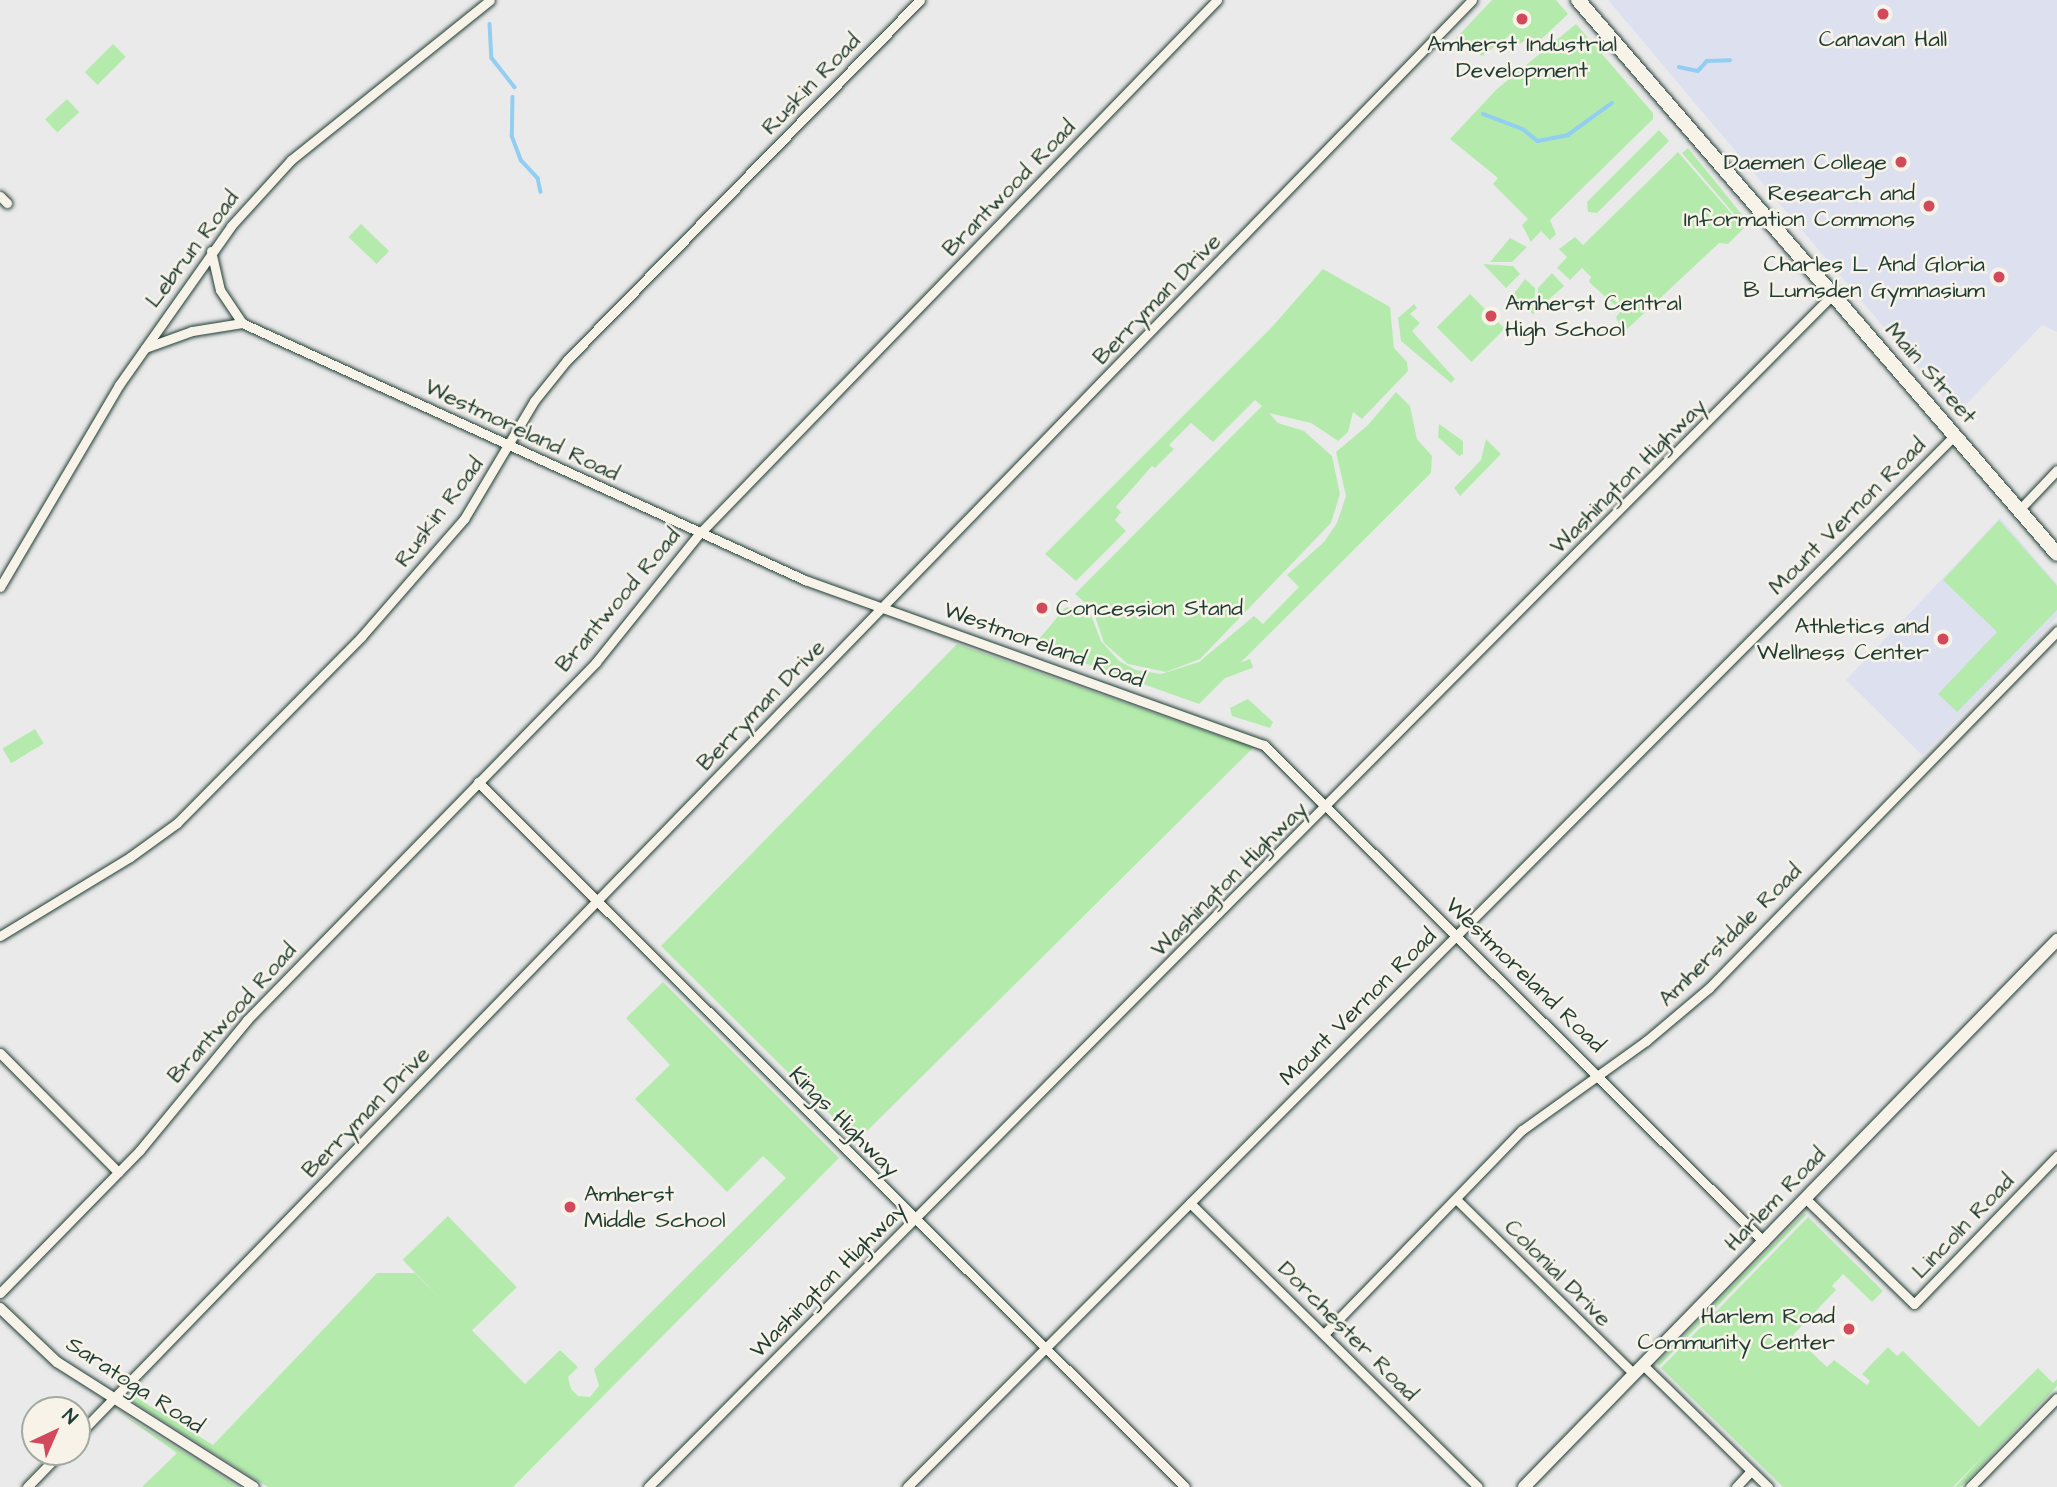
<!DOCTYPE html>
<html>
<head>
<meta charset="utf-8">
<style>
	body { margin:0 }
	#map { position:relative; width:2057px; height:1487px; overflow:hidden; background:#ebeaeb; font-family:"Architects Daughter",sans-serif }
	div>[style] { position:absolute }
	.built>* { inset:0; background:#dde0ef }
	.green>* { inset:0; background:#b4ebad; transform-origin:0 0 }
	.stream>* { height:3.5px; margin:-1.75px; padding:0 1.75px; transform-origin:1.75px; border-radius:1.75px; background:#91cef2 }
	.roads { filter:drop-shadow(0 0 2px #1f3d34) drop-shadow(0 0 2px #1f3d34) }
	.minor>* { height:9px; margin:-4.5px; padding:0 4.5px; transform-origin:4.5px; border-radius:4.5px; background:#f7f3e8 }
	.tertiary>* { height:10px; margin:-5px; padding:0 5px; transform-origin:5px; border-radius:5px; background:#f7f3e8 }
	.secondary>* { height:12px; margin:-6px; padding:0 6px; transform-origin:6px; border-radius:6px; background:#f7f3e8 }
	.primary>* { height:14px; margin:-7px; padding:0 7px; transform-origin:7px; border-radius:7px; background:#f7f3e8 }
	.dots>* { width:19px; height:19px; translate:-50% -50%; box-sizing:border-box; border:4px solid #f7f3e8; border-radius:50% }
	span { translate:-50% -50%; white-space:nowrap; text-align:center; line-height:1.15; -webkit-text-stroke:5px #f7f3e8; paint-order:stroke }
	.poi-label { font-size:23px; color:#1f3d34 }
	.right { translate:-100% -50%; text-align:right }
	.left { translate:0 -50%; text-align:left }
	.street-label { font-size:23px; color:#1f3d34 }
	.north { position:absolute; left:21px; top:1396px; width:70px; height:70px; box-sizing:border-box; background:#f7f3e8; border:2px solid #a1aaa0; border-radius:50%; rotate:44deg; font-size:19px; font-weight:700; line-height:28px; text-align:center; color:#1f3d34 }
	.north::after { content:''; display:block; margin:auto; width:24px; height:32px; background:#d1495b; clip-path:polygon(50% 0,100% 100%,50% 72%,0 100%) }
</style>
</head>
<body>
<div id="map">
	<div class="built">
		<div style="clip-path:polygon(1608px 0,2057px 0,2057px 332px,2042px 325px,1957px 414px)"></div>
		<div style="clip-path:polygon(2000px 518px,2057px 584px,2057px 617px,1922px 755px,1846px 680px)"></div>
	</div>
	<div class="green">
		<div style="clip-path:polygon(1492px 0,1556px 0,1568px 14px,1533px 47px,1524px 41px,1520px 44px,1510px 35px,1482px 56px,1456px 38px)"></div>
		<div style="clip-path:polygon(1576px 24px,1653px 113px,1653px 119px,1550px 220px,1556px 234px,1550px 240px,1541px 231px,1531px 242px,1522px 225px,1528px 219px,1493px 184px,1498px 178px,1450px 139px,1497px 89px)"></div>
		<div style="left:113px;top:44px;width:18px;height:40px;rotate:45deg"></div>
		<div style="left:67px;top:99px;width:18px;height:30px;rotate:47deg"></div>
		<div style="clip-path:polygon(1659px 130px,1669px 141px,1597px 213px,1588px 212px,1587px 202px)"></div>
		<div style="clip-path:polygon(1688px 148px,1748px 222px,1746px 228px,1682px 153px)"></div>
		<div style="clip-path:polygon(1678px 152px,1744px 228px,1728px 244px,1719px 243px,1623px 333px,1616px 317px,1621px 311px,1589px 282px,1591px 277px,1582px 268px,1570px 280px,1557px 268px,1567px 257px,1559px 249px,1575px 237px,1583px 245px)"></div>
		<div style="left:361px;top:224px;width:39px;height:18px;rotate:44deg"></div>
		<div style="clip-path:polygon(1510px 238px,1527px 247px,1512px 262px,1490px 262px)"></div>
		<div style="clip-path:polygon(1483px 264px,1513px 266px,1520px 274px,1506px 288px)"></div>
		<div style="clip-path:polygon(1323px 269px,1390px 307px,1394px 348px,1407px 362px,1408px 371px,1362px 419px,1353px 412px,1348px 432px,1338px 441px,1311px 423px,1269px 413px,1278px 423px,1304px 431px,1332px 456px,1340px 494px,1331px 523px,1200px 659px,1166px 672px,1128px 664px,1104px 643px,1093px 610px,1075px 594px,1262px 406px,1255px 400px,1213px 442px,1191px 423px,1169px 445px,1174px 449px,1155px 468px,1152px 466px,1116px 507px,1121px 512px,1115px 520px,1126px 531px,1076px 581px,1045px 554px,1271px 328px)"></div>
		<div style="clip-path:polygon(1552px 273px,1564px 286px,1538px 309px,1538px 288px)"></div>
		<div style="clip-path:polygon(1525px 279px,1535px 288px,1534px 315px,1513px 295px)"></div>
		<div style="left:1470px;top:294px;width:49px;height:47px;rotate:45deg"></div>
		<div style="clip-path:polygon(1414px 304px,1417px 308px,1410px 314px,1420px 323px,1412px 331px,1455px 379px,1451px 383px,1401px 341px,1398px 318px)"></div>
		<div style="clip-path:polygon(1396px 392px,1410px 406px,1417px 439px,1432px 456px,1431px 473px,1199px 704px,1034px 645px,1065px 608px,1071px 607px,1091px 615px,1101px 641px,1119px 661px,1136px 670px,1161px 674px,1199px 662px,1254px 616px,1263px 624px,1299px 587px,1287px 575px,1324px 542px,1337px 523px,1346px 496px,1336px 452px,1368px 425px)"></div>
		<div style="clip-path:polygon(1439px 424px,1463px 441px,1463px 454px,1459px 456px,1438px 437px)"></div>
		<div style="clip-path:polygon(1486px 439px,1501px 454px,1460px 496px,1454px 488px,1481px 460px)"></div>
		<div style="clip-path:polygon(1999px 520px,2057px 586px,2057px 610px,1957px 712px,1938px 694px,1997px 632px,1943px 580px)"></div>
		<div style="clip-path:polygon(957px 644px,1231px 740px,1243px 740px,1253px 748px,857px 1141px,661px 946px)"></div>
		<div style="left:1250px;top:659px;width:9px;height:64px;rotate:69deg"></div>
		<div style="clip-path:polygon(1248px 699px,1273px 722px,1270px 728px,1232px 716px,1230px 708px)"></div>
		<div style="left:35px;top:729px;width:17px;height:38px;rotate:59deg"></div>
		<div style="clip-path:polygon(663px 982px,839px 1158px,513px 1487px,268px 1487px,132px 1401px,134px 1396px,213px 1445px,377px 1273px,415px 1273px,525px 1384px,560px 1350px,578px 1367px,568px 1377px,571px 1389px,578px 1396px,590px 1397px,599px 1386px,594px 1369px,786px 1178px,763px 1156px,727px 1192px,635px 1099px,670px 1065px,626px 1018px)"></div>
		<div style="clip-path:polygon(1804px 1213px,1806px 1215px,1659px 1366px,1657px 1363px)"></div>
		<div style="left:448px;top:1216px;width:99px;height:63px;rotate:46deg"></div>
		<div style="clip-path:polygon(1808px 1217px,1883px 1291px,1872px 1302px,1843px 1274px,1832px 1286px,1836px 1290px,1793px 1335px,1827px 1367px,1834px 1360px,1867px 1385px,1870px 1381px,1862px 1374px,1888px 1347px,1897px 1356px,1903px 1351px,1979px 1427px,2038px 1368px,2053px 1383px,2057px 1379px,2057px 1386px,1961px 1487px,1955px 1487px,1985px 1454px,1953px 1487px,1783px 1487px,1661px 1368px)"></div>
		<div style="clip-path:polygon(116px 1410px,206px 1466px,238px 1487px,142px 1487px,177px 1453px)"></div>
	</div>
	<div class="stream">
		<div style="left:490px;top:24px;width:34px;rotate:87deg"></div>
		<div style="left:492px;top:58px;width:37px;rotate:52deg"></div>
		<div style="left:1679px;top:67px;width:19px;rotate:12deg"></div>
		<div style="left:1698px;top:71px;width:13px;rotate:-48deg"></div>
		<div style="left:1707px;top:61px;width:23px;rotate:-2deg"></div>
		<div style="left:513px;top:97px;width:39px;rotate:91deg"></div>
		<div style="left:512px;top:136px;width:26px;rotate:69deg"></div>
		<div style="left:521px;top:160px;width:25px;rotate:47deg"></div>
		<div style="left:538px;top:178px;width:14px;rotate:78deg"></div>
		<div style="left:1483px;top:114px;width:43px;rotate:20.6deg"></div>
		<div style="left:1523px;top:129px;width:19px;rotate:39deg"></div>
		<div style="left:1538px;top:141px;width:31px;rotate:-11deg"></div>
		<div style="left:1568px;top:135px;width:54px;rotate:-36deg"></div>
	</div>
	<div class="roads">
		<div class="minor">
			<div style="left:0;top:196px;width:10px;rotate:45deg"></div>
			<div style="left:211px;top:251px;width:40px;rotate:77deg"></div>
			<div style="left:220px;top:290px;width:40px;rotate:56deg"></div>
			<div style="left:242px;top:323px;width:619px;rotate:24.54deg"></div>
			<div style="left:805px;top:580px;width:488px;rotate:19.8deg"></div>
			<div style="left:1264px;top:745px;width:705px;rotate:44.83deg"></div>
			<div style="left:145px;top:348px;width:50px;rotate:-19.9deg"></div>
			<div style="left:192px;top:331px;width:51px;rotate:-9.1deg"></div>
			<div style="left:2019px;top:510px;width:55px;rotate:-46.5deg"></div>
			<div style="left:0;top:587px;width:234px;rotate:-59.5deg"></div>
			<div style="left:119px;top:385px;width:194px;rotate:-54.8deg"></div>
			<div style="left:231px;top:226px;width:89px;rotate:-47.7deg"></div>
			<div style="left:291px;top:160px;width:255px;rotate:-38.8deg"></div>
			<div style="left:478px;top:782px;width:998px;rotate:44.92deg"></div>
			<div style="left:0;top:936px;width:152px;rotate:-31.3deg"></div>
			<div style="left:130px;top:857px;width:58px;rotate:-35.9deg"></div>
			<div style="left:177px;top:823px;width:262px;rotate:-45.3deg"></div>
			<div style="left:361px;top:637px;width:157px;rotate:-48.9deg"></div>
			<div style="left:464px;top:519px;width:137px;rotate:-59.3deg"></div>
			<div style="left:534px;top:401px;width:53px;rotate:-51.2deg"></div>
			<div style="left:567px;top:360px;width:504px;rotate:-45.56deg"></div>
			<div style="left:0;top:1053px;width:168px;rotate:45.2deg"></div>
			<div style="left:1805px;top:1198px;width:152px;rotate:44.2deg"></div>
			<div style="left:1914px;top:1304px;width:206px;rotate:-46deg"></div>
			<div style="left:1456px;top:1199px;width:250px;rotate:44.5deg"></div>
			<div style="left:1190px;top:1203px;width:404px;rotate:44.6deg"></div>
			<div style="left:0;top:1293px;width:200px;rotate:-45.6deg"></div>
			<div style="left:140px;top:1150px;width:168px;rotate:-50.5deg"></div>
			<div style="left:247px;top:1020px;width:500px;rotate:-45.7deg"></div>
			<div style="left:596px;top:662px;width:164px;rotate:-51.2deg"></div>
			<div style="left:699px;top:534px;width:744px;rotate:-45.87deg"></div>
			<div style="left:1324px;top:1334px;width:284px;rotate:-45.9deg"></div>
			<div style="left:1522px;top:1130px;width:153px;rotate:-35.7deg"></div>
			<div style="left:1646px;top:1041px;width:82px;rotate:-40.1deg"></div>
			<div style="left:1709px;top:988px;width:499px;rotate:-45.7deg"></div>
			<div style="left:1643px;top:1365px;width:175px;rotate:44.3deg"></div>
			<div style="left:77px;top:1436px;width:2002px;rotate:-45.83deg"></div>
			<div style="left:27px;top:1487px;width:49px;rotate:-45.8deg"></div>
			<div style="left:648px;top:1487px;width:1682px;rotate:-45.19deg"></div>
			<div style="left:907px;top:1487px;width:1485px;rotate:-45.11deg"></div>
			<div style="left:1736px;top:1487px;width:22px;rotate:-47deg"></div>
			<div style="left:1970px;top:1487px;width:124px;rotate:-45.7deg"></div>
		</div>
		<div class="tertiary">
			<div style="left:0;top:1308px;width:79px;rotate:43.5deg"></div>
			<div style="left:57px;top:1362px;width:233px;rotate:32.4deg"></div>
		</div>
		<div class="secondary">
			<div style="left:1524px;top:1487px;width:764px;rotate:-45.74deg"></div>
		</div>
		<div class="primary">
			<div style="left:1578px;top:0;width:732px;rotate:49.15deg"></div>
		</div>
	</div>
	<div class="dots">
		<div style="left:1883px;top:14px;background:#d1495b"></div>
		<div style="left:1522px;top:19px;background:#d1495b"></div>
		<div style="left:1901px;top:162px;background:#d1495b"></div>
		<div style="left:1929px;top:206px;background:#d1495b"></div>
		<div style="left:1999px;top:277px;background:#d1495b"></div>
		<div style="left:1491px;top:316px;background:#d1495b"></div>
		<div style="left:1042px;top:608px;background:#d1495b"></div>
		<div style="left:1943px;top:639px;background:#d1495b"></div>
		<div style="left:570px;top:1207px;background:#d1495b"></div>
		<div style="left:1849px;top:1329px;background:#d1495b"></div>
	</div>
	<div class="poi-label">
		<span style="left:1883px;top:39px">Canavan Hall</span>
		<span style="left:1522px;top:57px">Amherst Industrial<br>Development</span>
		<span class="right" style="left:1887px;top:162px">Daemen College</span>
		<span class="right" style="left:1915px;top:206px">Research and<br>Information Commons</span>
		<span class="right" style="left:1985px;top:277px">Charles L And Gloria<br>B Lumsden Gymnasium</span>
		<span class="left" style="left:1505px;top:316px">Amherst Central<br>High School</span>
		<span class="left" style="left:1056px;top:608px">Concession Stand</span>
		<span class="right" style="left:1929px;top:639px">Athletics and<br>Wellness Center</span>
		<span class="left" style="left:584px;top:1207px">Amherst<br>Middle School</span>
		<span class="right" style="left:1835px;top:1329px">Harlem Road<br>Community Center</span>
	</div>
	<div class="street-label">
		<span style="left:811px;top:84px;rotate:-46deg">Ruskin Road</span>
		<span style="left:1009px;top:188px;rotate:-46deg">Brantwood Road</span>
		<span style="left:192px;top:249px;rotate:-53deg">Lebrun Road</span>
		<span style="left:1157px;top:299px;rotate:-46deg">Berryman Drive</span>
		<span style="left:1931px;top:373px;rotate:49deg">Main Street</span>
		<span style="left:522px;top:430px;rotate:25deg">Westmoreland Road</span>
		<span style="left:1628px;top:476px;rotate:-45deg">Washington Highway</span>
		<span style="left:439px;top:512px;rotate:-53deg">Ruskin Road</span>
		<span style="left:1847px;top:516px;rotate:-45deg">Mount Vernon Road</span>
		<span style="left:618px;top:600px;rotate:-50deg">Brantwood Road</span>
		<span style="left:1044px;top:645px;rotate:20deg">Westmoreland Road</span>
		<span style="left:761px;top:705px;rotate:-46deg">Berryman Drive</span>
		<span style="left:1229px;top:879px;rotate:-45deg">Washington Highway</span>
		<span style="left:1730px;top:935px;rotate:-45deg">Amherstdale Road</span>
		<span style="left:1525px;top:975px;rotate:44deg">Westmoreland Road</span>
		<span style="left:1358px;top:1007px;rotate:-45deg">Mount Vernon Road</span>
		<span style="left:232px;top:1013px;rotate:-48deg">Brantwood Road</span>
		<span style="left:366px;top:1112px;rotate:-46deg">Berryman Drive</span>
		<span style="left:844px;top:1122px;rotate:45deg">Kings Highway</span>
		<span style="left:1775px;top:1199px;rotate:-46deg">Harlem Road</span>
		<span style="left:1963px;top:1226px;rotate:-46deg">Lincoln Road</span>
		<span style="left:1558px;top:1273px;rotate:45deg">Colonial Drive</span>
		<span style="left:828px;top:1280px;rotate:-45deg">Washington Highway</span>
		<span style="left:1348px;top:1331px;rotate:45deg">Dorchester Road</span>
		<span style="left:135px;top:1385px;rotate:33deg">Saratoga Road</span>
	</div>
	<div class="north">N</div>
</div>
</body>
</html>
